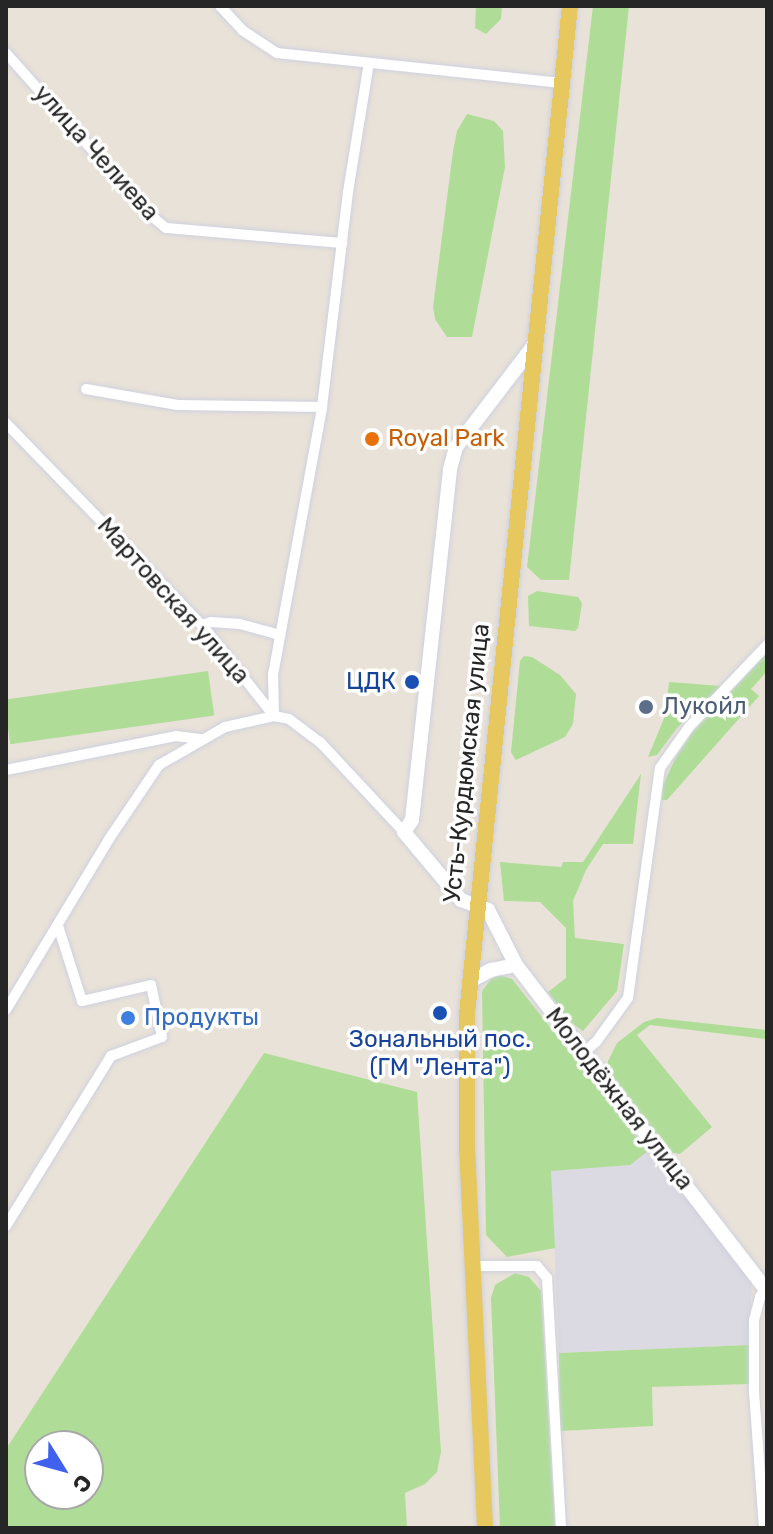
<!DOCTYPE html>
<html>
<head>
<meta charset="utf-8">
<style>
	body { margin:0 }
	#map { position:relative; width:773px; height:1534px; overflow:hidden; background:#e9e2d8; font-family:Rubik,sans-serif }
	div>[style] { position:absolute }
	.industrial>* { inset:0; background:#dbd9e1 }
	.green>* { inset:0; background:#afdd97; transform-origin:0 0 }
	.roads { filter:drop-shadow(0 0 2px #ced1df) drop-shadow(0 0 2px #ced1df) }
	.street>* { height:10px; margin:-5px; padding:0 5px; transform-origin:5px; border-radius:5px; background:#fff }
	.secondary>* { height:14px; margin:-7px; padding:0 7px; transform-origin:7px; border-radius:7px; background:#fff }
	.primary>* { height:16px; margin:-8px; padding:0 8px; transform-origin:8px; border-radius:8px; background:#e7c85f }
	.dots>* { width:22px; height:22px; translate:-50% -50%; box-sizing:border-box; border:4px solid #fff; border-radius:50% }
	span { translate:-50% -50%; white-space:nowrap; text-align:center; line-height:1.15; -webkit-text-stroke:7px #fff; paint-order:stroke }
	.street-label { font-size:24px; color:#262626 }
	.food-label { font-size:24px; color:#c56008 }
	.left { translate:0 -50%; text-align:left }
	.transit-label { font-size:24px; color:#164399 }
	.right { translate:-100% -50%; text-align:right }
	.service-label { font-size:24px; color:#4e5e75 }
	.shop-label { font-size:24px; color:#366cbe }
	.frame { position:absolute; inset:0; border:8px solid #262626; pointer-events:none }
	.north { position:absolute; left:24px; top:1430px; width:80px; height:80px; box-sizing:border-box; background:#fff; border:2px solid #a8a8a8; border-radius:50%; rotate:127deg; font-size:22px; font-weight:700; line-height:32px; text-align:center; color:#262626 }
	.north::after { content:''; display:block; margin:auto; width:28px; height:36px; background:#4060ee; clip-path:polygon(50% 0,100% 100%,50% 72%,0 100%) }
</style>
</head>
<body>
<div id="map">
	<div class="industrial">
		<div style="clip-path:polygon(648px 1151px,752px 1279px,749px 1345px,559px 1353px,551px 1170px,629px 1165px)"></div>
	</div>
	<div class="green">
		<div style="clip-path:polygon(476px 6px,502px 6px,501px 19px,486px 34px,475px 28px)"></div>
		<div style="clip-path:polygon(593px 6px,629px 6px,569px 580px,541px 580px,527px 567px)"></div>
		<div style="clip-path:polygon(467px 114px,494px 121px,503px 131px,505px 167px,472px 337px,447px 337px,435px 319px,433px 307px,453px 151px,457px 131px)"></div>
		<div style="clip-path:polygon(537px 591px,578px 597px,582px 603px,578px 628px,575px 631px,529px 626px,528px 596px)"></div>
		<div style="clip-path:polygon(767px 653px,767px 671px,751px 689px,759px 696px,667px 800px,662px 800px,663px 785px,675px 759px,692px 733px)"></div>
		<div style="clip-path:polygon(524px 656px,532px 657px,560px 675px,576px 694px,573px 724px,565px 737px,516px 760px,511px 752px,520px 661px)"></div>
		<div style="left:208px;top:671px;width:45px;height:206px;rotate:82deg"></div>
		<div style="clip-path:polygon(669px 682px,721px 686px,677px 728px,657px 755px,648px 757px,665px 716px)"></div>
		<div style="clip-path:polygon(641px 774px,633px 844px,603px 844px,586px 870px,573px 901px,575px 938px,624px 944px,617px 991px,583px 1031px,570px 1022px,548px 992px,566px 978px,566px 928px,540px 902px,504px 901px,500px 862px,561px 867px,563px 862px,583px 862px)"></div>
		<div style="clip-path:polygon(499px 975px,512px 979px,648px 1151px,630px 1165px,551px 1171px,555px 1248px,507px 1257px,486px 1235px,482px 991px,491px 979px)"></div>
		<div style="clip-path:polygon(657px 1018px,767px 1030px,767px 1039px,650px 1025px,637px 1035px,712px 1127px,680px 1154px,669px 1152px,607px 1075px,608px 1061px,617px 1043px,644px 1022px)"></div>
		<div style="clip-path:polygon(evenodd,264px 1053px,417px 1092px,441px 1452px,437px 1472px,425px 1484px,405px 1493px,407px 1528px,6px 1528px,6px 1449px,264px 1053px,40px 1446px,88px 1446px,88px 1494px,40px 1494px,40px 1446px)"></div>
		<div style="clip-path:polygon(515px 1273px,529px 1277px,541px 1291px,555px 1528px,500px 1528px,491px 1298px,495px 1285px)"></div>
		<div style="clip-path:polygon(749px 1345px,749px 1384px,652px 1387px,653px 1426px,560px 1431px,559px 1353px)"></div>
	</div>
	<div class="roads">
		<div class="street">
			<div style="left:220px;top:6px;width:33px;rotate:47deg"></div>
			<div style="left:242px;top:30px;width:42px;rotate:33.3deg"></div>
			<div style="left:277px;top:53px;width:286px;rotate:6deg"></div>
			<div style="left:6px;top:53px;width:214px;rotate:48.4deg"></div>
			<div style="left:148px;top:213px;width:23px;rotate:40deg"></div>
			<div style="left:166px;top:228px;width:177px;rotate:4.9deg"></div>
			<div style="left:86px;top:389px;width:93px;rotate:9.9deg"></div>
			<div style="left:178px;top:405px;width:144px;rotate:0.8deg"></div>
			<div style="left:6px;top:423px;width:281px;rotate:45.9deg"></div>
			<div style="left:202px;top:625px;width:116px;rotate:51.6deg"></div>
			<div style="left:274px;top:716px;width:15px;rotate:11deg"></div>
			<div style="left:289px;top:719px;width:39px;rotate:37deg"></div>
			<div style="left:320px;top:742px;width:123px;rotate:47deg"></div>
			<div style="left:202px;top:625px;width:9px;rotate:-18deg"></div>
			<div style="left:211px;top:622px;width:29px;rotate:4deg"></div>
			<div style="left:240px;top:624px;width:41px;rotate:15.4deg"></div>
			<div style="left:274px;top:716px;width:41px;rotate:-91.4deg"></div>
			<div style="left:273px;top:675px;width:272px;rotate:-79.6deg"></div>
			<div style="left:322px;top:407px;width:217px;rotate:-83.1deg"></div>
			<div style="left:348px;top:192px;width:131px;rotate:-80.8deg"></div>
			<div style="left:6px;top:770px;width:173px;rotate:-11.3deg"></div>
			<div style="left:176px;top:736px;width:24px;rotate:7deg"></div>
			<div style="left:6px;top:1010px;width:200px;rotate:-58.9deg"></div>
			<div style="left:109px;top:839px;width:89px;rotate:-56deg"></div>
			<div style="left:159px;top:765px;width:76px;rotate:-29.9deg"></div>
			<div style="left:225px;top:727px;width:50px;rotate:-12.7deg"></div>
			<div style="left:582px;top:1054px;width:18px;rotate:-41deg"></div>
			<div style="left:596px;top:1042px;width:54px;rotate:-54deg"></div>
			<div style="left:628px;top:998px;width:232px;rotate:-82.1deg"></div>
			<div style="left:660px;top:768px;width:50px;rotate:-54.7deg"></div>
			<div style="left:689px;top:727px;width:113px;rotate:-46.4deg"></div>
			<div style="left:6px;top:1226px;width:200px;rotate:-58.3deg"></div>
			<div style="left:111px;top:1056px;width:54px;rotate:-20.4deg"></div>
			<div style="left:162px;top:1037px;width:53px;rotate:-101.9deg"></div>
			<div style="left:151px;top:985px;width:71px;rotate:166.9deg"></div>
			<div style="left:82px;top:1001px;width:79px;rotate:-107.7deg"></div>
			<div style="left:471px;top:1266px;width:66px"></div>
			<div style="left:537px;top:1266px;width:16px;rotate:50deg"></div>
			<div style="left:547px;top:1278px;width:250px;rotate:86.8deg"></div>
			<div style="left:764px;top:1528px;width:136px;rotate:-94.2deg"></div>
			<div style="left:754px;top:1392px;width:72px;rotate:-90deg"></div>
			<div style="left:754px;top:1320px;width:24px;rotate:-75deg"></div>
			<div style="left:760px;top:1297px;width:9px;rotate:-58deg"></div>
		</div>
		<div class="secondary">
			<div style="left:534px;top:345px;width:128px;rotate:127.4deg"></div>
			<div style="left:456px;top:447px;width:24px;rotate:105deg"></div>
			<div style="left:450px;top:470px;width:352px;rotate:96.2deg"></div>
			<div style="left:412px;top:820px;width:14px;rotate:124deg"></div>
			<div style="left:404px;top:832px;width:89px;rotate:50deg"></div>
			<div style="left:461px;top:900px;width:29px;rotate:20deg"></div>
			<div style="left:488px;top:910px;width:62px;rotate:63deg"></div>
			<div style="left:516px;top:965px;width:411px;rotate:52.4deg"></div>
			<div style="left:470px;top:981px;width:24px;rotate:-28deg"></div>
			<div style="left:491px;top:970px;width:25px;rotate:-11deg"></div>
		</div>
		<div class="primary">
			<div style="left:485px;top:1528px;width:375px;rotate:-92.7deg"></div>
			<div style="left:467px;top:1153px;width:139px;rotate:-90deg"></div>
			<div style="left:467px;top:1014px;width:1013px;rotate:-84.17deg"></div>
		</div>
	</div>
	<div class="dots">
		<div style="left:372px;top:439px;background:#e8710a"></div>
		<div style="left:412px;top:682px;background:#1a4fb4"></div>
		<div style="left:646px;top:707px;background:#5c6f8a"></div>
		<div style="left:440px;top:1013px;background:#1a4fb4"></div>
		<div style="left:128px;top:1018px;background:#3f7fe0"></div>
	</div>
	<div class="street-label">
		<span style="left:96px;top:153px;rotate:48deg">улица Челиева</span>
		<span style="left:173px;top:601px;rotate:48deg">Мартовская улица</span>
		<span style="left:467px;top:763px;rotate:-84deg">Усть-Курдюмская улица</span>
		<span style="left:619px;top:1099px;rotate:52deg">Молодёжная улица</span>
	</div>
	<div class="food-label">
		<span class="left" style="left:388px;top:439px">Royal Park</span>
	</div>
	<div class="transit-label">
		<span class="right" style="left:396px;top:682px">ЦДК</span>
		<span style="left:440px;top:1054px">Зональный пос.<br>(ГМ "Лента")</span>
	</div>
	<div class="service-label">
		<span class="left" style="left:662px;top:707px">Лукойл</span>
	</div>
	<div class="shop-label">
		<span class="left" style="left:144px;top:1018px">Продукты</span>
	</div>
	<div class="frame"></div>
	<div class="north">С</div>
</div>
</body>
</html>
